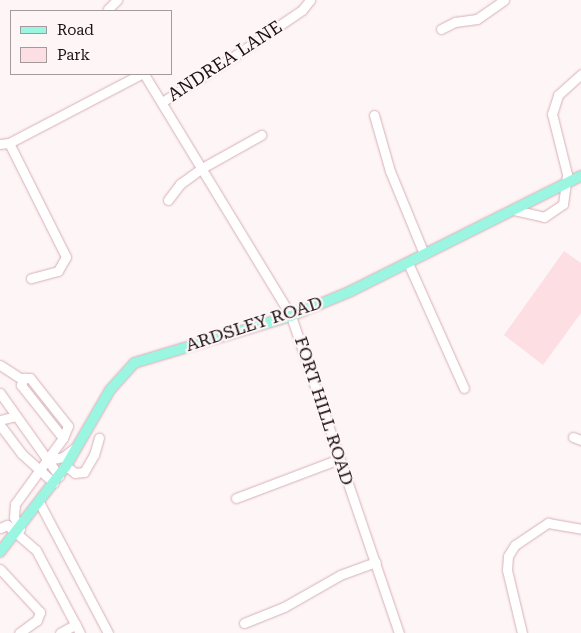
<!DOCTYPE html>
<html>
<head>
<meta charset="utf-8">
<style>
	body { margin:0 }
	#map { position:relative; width:581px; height:633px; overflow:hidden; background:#fef5f7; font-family:"Roboto Serif",serif }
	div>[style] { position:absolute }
	.green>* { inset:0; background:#fcdee3 }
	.roads { filter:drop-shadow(0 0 1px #d6b0b6) drop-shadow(0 0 1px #d6b0b6) }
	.minor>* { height:9px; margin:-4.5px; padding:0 4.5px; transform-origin:4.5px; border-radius:4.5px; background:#fff }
	.major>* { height:10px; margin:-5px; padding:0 5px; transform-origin:5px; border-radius:5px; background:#9af5e1 }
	span { translate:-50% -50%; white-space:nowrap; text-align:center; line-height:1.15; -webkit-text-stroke:4.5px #fef5f7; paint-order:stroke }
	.street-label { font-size:18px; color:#1e1113 }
	.legend { position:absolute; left:10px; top:10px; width:162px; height:65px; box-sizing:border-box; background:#fef5f7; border:1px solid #a49a9c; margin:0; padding:6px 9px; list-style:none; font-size:15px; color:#1e1113 }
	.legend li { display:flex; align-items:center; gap:10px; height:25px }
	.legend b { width:25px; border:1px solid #a49a9c }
</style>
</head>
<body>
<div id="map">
	<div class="green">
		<div style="clip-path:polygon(564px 251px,581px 263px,581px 313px,543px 365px,504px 335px)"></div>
	</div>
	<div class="roads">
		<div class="minor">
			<div style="left:108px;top:9px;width:13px;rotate:-45deg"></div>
			<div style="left:441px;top:29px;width:16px;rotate:-27deg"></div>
			<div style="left:455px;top:22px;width:22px;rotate:-8deg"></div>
			<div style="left:477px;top:19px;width:33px;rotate:-35deg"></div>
			<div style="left:144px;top:74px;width:283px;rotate:58.7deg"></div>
			<div style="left:291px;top:316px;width:335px;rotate:71.2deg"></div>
			<div style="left:162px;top:102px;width:88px;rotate:-32.4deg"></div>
			<div style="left:236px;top:55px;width:80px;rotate:-34.3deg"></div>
			<div style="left:302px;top:10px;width:13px;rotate:-51deg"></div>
			<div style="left:374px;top:115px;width:58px;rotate:74.1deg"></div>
			<div style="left:390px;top:171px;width:90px;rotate:67.7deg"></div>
			<div style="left:9px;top:143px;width:127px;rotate:63.4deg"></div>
			<div style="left:66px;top:257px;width:16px;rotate:120deg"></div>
			<div style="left:58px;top:271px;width:28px;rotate:165deg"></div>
			<div style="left:0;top:144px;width:9px;rotate:-6deg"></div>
			<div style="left:9px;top:143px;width:149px;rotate:-27.6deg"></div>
			<div style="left:168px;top:200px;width:20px;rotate:-53deg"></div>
			<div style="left:180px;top:184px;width:27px;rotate:-36deg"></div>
			<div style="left:202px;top:168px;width:68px;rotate:-29.2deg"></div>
			<div style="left:514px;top:210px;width:31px;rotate:13deg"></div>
			<div style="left:544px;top:217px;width:23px;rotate:-34deg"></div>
			<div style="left:563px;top:204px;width:30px;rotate:-82deg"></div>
			<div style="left:567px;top:174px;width:62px;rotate:-104deg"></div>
			<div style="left:552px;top:114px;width:20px;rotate:-72deg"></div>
			<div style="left:558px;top:95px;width:31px;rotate:-42deg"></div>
			<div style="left:408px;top:263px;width:137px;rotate:65.9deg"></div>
			<div style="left:0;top:365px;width:27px;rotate:33deg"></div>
			<div style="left:24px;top:378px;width:6px"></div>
			<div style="left:30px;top:378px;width:61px;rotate:51.6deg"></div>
			<div style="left:68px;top:426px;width:13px;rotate:113deg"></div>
			<div style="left:63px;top:438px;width:68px;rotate:-128.4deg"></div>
			<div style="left:21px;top:385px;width:8px;rotate:-67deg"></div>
			<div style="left:0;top:393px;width:102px;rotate:54.6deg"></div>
			<div style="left:0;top:420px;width:16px;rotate:-14deg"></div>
			<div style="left:0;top:425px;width:36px;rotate:53deg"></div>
			<div style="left:22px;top:454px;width:43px;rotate:42.2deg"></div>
			<div style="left:573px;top:437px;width:9px;rotate:21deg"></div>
			<div style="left:48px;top:460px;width:15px;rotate:-11deg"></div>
			<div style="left:63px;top:457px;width:16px;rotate:-38deg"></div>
			<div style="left:66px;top:466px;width:11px;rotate:38deg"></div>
			<div style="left:75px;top:473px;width:9px;rotate:-6deg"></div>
			<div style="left:84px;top:472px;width:20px;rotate:-60deg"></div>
			<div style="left:94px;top:455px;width:18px;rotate:-74deg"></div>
			<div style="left:236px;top:498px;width:110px;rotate:-20.7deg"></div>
			<div style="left:39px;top:502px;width:148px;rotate:62.2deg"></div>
			<div style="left:0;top:528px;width:8px;rotate:-23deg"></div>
			<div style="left:7px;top:525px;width:38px;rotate:41deg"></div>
			<div style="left:36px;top:550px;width:94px;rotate:62.1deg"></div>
			<div style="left:20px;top:529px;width:13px;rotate:-117deg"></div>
			<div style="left:14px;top:517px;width:13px;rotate:-86deg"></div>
			<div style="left:15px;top:504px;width:82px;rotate:-54deg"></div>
			<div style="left:0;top:569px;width:59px;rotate:47.1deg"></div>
			<div style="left:40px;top:612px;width:9px;rotate:111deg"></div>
			<div style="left:37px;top:620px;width:22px;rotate:144deg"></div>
			<div style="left:244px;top:623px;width:43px;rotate:-21.8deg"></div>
			<div style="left:284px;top:607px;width:64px;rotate:-29.7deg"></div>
			<div style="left:340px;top:575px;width:38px;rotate:-20deg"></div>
			<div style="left:60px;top:633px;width:18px;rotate:-29deg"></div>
			<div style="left:522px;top:633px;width:65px;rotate:-103.4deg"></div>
			<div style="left:507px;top:570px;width:14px;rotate:-86deg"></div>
			<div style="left:508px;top:556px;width:13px;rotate:-58deg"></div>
			<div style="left:515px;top:545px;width:40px;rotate:-34deg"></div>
			<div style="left:548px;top:523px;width:34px;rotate:10deg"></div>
		</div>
		<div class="major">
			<div style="left:0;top:552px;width:108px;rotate:-52.5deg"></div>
			<div style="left:66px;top:466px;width:88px;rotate:-59.9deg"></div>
			<div style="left:110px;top:390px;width:36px;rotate:-48deg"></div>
			<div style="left:134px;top:363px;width:164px;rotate:-16.7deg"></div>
			<div style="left:291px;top:316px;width:65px;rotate:-22.6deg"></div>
			<div style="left:351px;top:291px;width:257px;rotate:-26.6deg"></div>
		</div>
	</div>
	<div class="street-label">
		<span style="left:225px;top:61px;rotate:-33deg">ANDREA LANE</span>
		<span style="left:254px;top:324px;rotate:-18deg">ARDSLEY ROAD</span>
		<span style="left:324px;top:411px;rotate:72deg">FORT HILL ROAD</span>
	</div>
	<ul class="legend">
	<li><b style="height:6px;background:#9af5e1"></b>Road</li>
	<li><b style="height:14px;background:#fcdee3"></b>Park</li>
	</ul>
</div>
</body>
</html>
